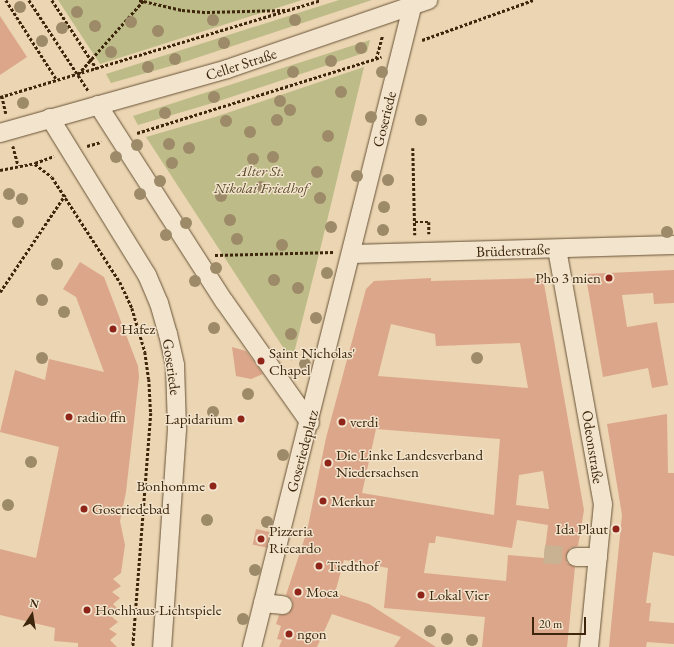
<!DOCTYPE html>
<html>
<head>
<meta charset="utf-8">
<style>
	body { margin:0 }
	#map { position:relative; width:674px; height:647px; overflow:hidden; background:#ebd5b2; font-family:"EB Garamond",serif }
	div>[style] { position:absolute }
	.green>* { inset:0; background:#bdbc88 }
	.building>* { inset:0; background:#dca68a; transform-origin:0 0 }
	.minor-tunnel>* { height:18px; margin-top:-9px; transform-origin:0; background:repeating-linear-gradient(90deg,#c8b291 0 18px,transparent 0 27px) }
	.path>* { height:2.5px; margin-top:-1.25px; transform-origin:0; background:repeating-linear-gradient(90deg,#3d260c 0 3px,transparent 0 5px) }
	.roads { filter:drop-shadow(0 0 1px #685236) drop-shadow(0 0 1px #685236) }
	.minor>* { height:18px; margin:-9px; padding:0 9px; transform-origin:9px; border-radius:9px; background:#f2e4cd }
	.trees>* { width:12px; height:12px; margin:-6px; border-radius:50%; background:#9d8a68 }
	.dots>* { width:11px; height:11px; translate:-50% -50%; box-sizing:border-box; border:2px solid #f2e4cd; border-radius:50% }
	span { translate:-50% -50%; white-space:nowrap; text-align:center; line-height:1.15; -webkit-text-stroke:3px #f2e4cd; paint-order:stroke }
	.street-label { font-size:15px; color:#3d260c }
	.park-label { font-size:15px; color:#5d4c2b; font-style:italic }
	.poi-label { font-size:15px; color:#3d260c }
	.right { translate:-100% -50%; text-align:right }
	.left { translate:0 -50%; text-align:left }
	.north { position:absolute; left:12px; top:595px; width:40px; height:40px; -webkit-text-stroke:3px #f2e4cd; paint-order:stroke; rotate:12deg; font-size:11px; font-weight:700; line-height:16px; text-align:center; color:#3d260c }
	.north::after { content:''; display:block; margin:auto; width:14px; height:18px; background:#3d260c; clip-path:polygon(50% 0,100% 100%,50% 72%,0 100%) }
	.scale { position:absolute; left:532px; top:617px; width:54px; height:18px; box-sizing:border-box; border:2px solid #3d260c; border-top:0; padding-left:5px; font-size:12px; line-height:14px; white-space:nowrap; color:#3d260c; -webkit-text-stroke:3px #f2e4cd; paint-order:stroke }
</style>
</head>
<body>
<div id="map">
	<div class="green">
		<div style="clip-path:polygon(58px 0,302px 0,100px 64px)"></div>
		<div style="clip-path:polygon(339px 0,372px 0,178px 64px,111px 83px,106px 74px)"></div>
		<div style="clip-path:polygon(370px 40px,367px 52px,216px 102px,138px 125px,133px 116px)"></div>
		<div style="clip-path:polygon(364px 67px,320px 250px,292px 361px,146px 137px,215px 117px)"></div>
	</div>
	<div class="building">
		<div style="clip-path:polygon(0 16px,27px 57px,0 75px)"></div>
		<div style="clip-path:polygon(80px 262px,104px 277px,138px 366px,139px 377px,126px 492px,120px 521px,125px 545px,121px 573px,113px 579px,121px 586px,112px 592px,120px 598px,113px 604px,119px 610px,111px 616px,118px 622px,109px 629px,117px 634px,110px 640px,117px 647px,78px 647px,78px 643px,54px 641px,55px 628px,0 615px,0 549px,36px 558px,59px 447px,0 432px,15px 370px,45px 380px,49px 359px,104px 372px,76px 297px,63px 289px)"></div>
		<div style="clip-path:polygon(674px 270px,674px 303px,654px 304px,653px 293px,622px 295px,627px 327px,657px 322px,668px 385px,652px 388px,648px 368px,603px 377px,586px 277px,591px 277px,586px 274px)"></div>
		<div style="clip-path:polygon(evenodd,431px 278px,431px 281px,543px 278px,584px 510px,578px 546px,570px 548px,566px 557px,567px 563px,575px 567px,567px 647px,482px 647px,485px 617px,384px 608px,388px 568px,344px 560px,335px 593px,369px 604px,436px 647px,394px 647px,401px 637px,332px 614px,317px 647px,279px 647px,282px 640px,277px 639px,281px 626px,276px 624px,279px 615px,288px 614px,293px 606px,292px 600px,286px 595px,307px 531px,326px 438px,366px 289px,374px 281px,431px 278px,391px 324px,435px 334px,436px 346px,520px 343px,528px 388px,378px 376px,391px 324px,431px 278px,376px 429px,500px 439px,494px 515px,362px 493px,376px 429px,431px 278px,543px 471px,549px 509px,516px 505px,519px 475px,543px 471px,431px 278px,517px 520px,548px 525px,544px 558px,508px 555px,506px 581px,424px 573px,429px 543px,435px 543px,436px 536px,512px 548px,517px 520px)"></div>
		<div style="clip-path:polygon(232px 347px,246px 351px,263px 374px,251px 379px,236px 376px)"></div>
		<div style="clip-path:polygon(667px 414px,668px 473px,674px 473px,674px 556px,653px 552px,646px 603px,651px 603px,649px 621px,674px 623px,674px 644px,647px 642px,646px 647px,609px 647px,622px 515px,607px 424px)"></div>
		<div style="left:256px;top:529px;width:14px;height:16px;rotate:12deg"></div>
	</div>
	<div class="minor-tunnel">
		<div style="left:544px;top:554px;width:32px;rotate:5deg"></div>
	</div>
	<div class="path">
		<div style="left:6px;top:0;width:95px;rotate:57.5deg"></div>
		<div style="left:29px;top:0;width:108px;rotate:56.8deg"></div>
		<div style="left:52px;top:0;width:82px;rotate:56.9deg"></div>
		<div style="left:139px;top:0;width:44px;rotate:13.1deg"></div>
		<div style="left:182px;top:10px;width:25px;rotate:5deg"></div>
		<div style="left:207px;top:12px;width:80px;rotate:-1.4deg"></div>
		<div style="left:422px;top:40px;width:118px;rotate:-19.8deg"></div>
		<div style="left:376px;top:59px;width:24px;rotate:-75deg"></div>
		<div style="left:78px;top:74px;width:99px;rotate:-48.3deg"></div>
		<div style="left:2px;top:96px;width:18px;rotate:77deg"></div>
		<div style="left:0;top:97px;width:335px;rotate:-16.8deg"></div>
		<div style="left:137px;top:133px;width:256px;rotate:-17.3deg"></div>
		<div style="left:13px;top:146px;width:20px;rotate:75deg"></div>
		<div style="left:87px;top:146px;width:15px;rotate:-16deg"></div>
		<div style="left:413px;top:148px;width:87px;rotate:88.7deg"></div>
		<div style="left:35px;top:164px;width:21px;rotate:37deg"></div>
		<div style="left:52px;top:177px;width:125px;rotate:57.1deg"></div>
		<div style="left:120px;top:282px;width:29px;rotate:65deg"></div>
		<div style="left:132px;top:308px;width:46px;rotate:73.5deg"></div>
		<div style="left:145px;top:352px;width:27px;rotate:82deg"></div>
		<div style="left:149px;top:379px;width:34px;rotate:87deg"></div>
		<div style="left:151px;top:413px;width:235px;rotate:94.4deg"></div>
		<div style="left:0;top:170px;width:36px;rotate:-11deg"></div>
		<div style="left:35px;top:163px;width:20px;rotate:-20deg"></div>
		<div style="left:415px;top:222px;width:14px"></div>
		<div style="left:429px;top:222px;width:12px;rotate:90deg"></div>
		<div style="left:215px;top:255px;width:119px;rotate:-1.4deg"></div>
		<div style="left:0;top:292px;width:117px;rotate:-56.2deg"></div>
	</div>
	<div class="roads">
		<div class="minor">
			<div style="left:98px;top:105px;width:233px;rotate:57.3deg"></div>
			<div style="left:224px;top:301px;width:149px;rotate:54.8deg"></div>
			<div style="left:50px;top:118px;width:185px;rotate:58.3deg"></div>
			<div style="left:147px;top:275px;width:30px;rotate:67deg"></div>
			<div style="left:159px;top:303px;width:32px;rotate:74deg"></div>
			<div style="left:168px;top:334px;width:32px;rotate:77deg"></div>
			<div style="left:175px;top:365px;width:64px;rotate:88.2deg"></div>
			<div style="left:177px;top:429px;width:219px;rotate:93.9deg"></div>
			<div style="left:0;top:133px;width:236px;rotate:-15.7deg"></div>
			<div style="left:227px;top:69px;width:213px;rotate:-18.9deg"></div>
			<div style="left:557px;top:249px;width:259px;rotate:79.8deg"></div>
			<div style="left:603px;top:504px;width:144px;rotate:95.6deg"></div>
			<div style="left:352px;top:254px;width:322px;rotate:-1.6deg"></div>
			<div style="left:576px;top:557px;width:22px"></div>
			<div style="left:263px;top:603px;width:20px;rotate:6deg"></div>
			<div style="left:252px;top:647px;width:660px;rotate:-75.96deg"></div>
		</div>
	</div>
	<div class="trees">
		<div style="left:20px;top:7px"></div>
		<div style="left:77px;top:12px"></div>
		<div style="left:213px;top:20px"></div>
		<div style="left:295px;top:20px"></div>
		<div style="left:131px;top:22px"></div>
		<div style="left:95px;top:26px"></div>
		<div style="left:62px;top:28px"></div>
		<div style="left:158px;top:31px"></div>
		<div style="left:42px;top:41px"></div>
		<div style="left:224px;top:43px"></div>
		<div style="left:361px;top:48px"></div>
		<div style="left:111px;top:52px"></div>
		<div style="left:175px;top:59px"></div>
		<div style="left:331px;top:61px"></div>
		<div style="left:148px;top:67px"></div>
		<div style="left:293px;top:72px"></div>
		<div style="left:382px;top:72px"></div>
		<div style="left:341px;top:92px"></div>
		<div style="left:214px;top:97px"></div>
		<div style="left:280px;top:101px"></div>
		<div style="left:23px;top:103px"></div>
		<div style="left:290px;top:110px"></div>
		<div style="left:165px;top:113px"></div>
		<div style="left:371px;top:117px"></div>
		<div style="left:277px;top:120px"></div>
		<div style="left:421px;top:120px"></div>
		<div style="left:226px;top:121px"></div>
		<div style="left:250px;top:132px"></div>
		<div style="left:328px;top:136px"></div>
		<div style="left:169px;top:144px"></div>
		<div style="left:137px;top:145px"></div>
		<div style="left:189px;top:148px"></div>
		<div style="left:116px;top:157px"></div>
		<div style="left:273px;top:157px"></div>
		<div style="left:253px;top:159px"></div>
		<div style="left:172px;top:163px"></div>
		<div style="left:317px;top:172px"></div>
		<div style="left:357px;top:176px"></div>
		<div style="left:388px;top:180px"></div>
		<div style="left:160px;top:181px"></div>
		<div style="left:261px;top:187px"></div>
		<div style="left:9px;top:194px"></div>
		<div style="left:140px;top:194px"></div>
		<div style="left:221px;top:196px"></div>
		<div style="left:320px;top:198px"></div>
		<div style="left:22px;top:199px"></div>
		<div style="left:384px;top:207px"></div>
		<div style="left:230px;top:220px"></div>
		<div style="left:18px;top:222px"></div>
		<div style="left:186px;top:223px"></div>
		<div style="left:331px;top:227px"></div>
		<div style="left:383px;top:230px"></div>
		<div style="left:667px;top:232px"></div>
		<div style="left:166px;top:235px"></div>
		<div style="left:237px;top:239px"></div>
		<div style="left:282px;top:245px"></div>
		<div style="left:57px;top:264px"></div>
		<div style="left:216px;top:268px"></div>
		<div style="left:327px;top:273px"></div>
		<div style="left:274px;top:280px"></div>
		<div style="left:195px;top:281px"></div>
		<div style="left:298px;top:288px"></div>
		<div style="left:42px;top:300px"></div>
		<div style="left:64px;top:312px"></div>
		<div style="left:316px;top:318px"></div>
		<div style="left:214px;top:328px"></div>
		<div style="left:291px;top:334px"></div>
		<div style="left:42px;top:358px"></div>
		<div style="left:477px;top:358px"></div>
		<div style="left:305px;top:364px"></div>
		<div style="left:248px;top:394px"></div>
		<div style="left:213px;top:412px"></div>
		<div style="left:283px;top:455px"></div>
		<div style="left:31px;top:462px"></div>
		<div style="left:8px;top:505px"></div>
		<div style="left:207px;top:520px"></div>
		<div style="left:267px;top:522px"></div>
		<div style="left:255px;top:570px"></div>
		<div style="left:243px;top:619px"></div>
		<div style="left:430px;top:631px"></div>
		<div style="left:447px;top:639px"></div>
		<div style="left:472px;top:640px"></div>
	</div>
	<div class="dots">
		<div style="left:609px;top:278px;background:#8f2418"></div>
		<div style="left:113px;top:329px;background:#8f2418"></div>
		<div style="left:261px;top:361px;background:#8f2418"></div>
		<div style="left:69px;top:417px;background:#8f2418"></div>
		<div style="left:241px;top:419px;background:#8f2418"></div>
		<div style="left:342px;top:422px;background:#8f2418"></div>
		<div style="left:328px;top:463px;background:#8f2418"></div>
		<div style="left:213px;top:486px;background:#8f2418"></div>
		<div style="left:323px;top:501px;background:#8f2418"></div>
		<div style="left:84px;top:509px;background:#8f2418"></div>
		<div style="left:616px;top:529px;background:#8f2418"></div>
		<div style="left:261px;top:539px;background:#8f2418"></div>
		<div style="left:319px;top:566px;background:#8f2418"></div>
		<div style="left:298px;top:592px;background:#8f2418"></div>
		<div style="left:421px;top:595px;background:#8f2418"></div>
		<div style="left:87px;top:610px;background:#8f2418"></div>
		<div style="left:289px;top:634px;background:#8f2418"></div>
	</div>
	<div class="street-label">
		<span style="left:241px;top:64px;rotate:-18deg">Celler Straße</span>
		<span style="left:384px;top:119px;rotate:-76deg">Goseriede</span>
		<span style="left:513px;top:250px;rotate:-2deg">Brüderstraße</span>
		<span style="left:172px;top:367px;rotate:82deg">Goseriede</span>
		<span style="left:593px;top:447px;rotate:81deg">Odeonstraße</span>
		<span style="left:302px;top:451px;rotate:-75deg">Goseriedeplatz</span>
	</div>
	<div class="park-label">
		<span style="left:261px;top:179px">Alter St.<br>Nikolai Friedhof</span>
	</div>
	<div class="poi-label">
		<span class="right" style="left:601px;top:278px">Pho 3 mien</span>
		<span class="left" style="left:121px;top:329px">Hafez</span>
		<span class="left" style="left:269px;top:361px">Saint Nicholas'<br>Chapel</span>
		<span class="left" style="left:77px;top:417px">radio ffn</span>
		<span class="right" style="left:233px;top:419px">Lapidarium</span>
		<span class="left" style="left:350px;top:422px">verdi</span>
		<span class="left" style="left:336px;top:463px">Die Linke Landesverband<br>Niedersachsen</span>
		<span class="right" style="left:205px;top:486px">Bonhomme</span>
		<span class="left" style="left:331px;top:501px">Merkur</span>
		<span class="left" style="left:92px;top:509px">Goseriedebad</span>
		<span class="right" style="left:608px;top:529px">Ida Plaut</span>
		<span class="left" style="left:269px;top:539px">Pizzeria<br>Riccardo</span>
		<span class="left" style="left:327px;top:566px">Tiedthof</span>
		<span class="left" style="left:306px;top:592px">Moca</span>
		<span class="left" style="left:429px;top:595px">Lokal Vier</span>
		<span class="left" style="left:95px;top:610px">Hochhaus-Lichtspiele</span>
		<span class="left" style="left:297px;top:634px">ngon</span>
	</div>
	<div class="north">N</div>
	<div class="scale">20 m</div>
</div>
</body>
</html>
